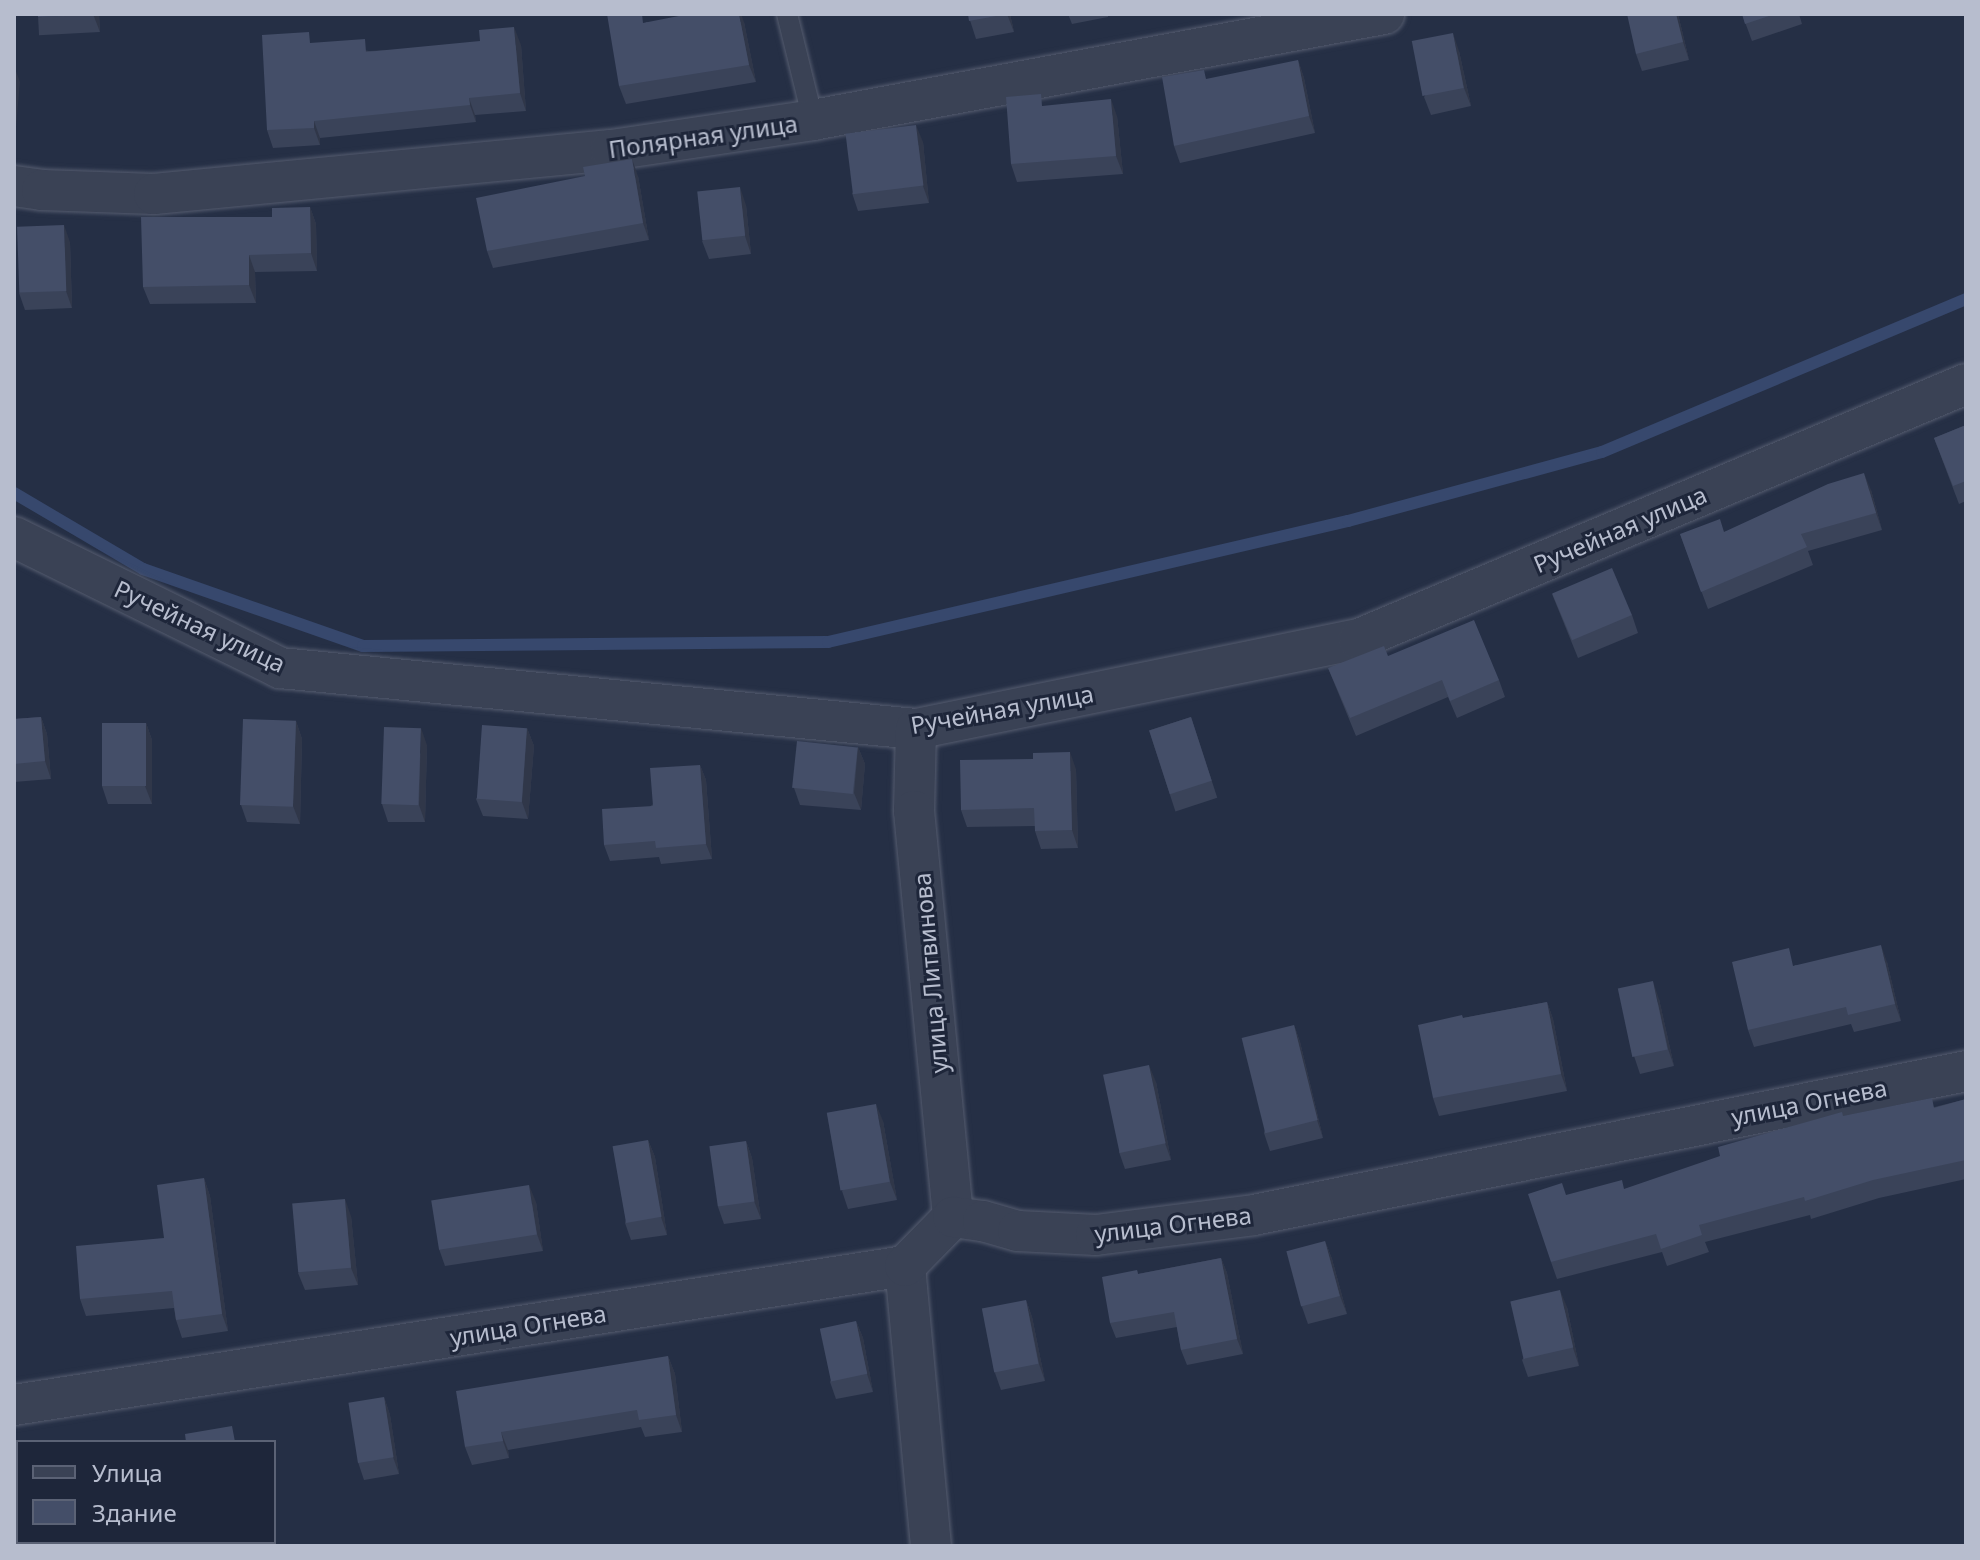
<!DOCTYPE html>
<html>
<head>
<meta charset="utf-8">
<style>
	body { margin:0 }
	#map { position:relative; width:1980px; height:1560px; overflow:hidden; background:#252f45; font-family:"Noto Sans",sans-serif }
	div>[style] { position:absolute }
	.stream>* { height:12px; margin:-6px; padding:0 6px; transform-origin:6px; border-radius:6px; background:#37486d }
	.roads { filter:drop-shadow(0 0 2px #555c6f) drop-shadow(0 0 2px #555c6f) }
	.lane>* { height:20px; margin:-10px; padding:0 10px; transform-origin:10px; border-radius:10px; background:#3a4255 }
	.street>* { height:40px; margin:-20px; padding:0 20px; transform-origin:20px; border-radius:20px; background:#3a4255 }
	.wall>* { inset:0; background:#3a4359; transform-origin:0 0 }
	.shaded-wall>* { inset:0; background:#303749 }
	.building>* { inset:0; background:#444e68; transform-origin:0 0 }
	span { translate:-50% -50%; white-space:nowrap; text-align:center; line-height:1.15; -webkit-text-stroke:6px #1e263a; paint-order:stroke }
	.street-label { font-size:24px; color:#b7bdce }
	.frame { position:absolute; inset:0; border:16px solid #b7bdce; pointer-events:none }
	.legend { position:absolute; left:16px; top:1440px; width:260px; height:104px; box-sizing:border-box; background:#1e263a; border:2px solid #5b6275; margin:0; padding:10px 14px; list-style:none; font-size:24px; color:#b7bdce }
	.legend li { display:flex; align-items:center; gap:16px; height:40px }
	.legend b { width:40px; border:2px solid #5b6275 }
</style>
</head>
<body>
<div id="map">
	<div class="stream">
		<div style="left:14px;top:493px;width:150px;rotate:30.5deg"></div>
		<div style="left:143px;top:569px;width:233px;rotate:19.3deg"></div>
		<div style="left:363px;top:646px;width:465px;rotate:-0.5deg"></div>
		<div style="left:828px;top:642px;width:534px;rotate:-13.1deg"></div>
		<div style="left:1348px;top:521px;width:263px;rotate:-15.2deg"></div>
		<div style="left:1602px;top:452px;width:395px;rotate:-22.8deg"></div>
	</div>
	<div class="roads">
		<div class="lane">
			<div style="left:787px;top:14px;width:109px;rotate:76.2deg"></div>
		</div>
		<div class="street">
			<div style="left:14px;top:186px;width:28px;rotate:8deg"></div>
			<div style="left:42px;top:190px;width:112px;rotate:2deg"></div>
			<div style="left:154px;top:194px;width:459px;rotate:-5.5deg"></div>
			<div style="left:611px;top:150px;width:204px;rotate:-8.4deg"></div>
			<div style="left:813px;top:120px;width:581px;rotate:-10.52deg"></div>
			<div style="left:14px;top:537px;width:297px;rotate:26.2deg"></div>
			<div style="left:280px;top:668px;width:639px;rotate:5.48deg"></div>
			<div style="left:916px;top:729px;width:452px;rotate:-11.5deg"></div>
			<div style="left:1359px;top:639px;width:658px;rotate:-22.79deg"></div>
			<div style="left:916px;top:729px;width:82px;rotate:91.4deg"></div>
			<div style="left:914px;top:811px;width:408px;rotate:84.5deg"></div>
			<div style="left:905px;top:1266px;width:281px;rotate:84.7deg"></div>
			<div style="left:14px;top:1405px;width:902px;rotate:-8.87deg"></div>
			<div style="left:905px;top:1266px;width:69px;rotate:-45.6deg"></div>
			<div style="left:953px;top:1217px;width:30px;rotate:8deg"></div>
			<div style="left:983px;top:1221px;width:36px;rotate:16deg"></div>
			<div style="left:1018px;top:1231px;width:78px;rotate:2.9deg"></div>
			<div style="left:1096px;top:1235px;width:159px;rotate:-7.2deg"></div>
			<div style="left:1254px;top:1215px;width:726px;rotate:-11.43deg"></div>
		</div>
	</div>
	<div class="wall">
		<div style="left:99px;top:14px;width:18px;height:61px;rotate:87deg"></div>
		<div style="clip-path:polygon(968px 14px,1010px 14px,1014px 32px,976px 39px)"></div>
		<div style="clip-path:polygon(1068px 14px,1108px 14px,1108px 17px,1072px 24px)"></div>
		<div style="clip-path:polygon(1678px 14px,1689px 60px,1642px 71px,1636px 54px)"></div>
		<div style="clip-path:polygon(1742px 14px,1799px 14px,1802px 24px,1752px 41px)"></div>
		<div style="clip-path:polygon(646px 22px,744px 22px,756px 82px,626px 104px,619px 86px)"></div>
		<div style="clip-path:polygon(313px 43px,369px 51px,521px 45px,526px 111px,475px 115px,476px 122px,320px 138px,320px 145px,273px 148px,267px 130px)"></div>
		<div style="clip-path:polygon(1459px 51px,1471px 106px,1431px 115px,1424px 97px)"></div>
		<div style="clip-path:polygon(1298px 60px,1304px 78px,1315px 133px,1180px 163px,1174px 146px)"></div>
		<div style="clip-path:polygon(1045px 106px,1117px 116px,1123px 174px,1017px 182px,1011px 164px)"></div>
		<div style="clip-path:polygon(923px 142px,929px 203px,858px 211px,852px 193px)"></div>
		<div style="clip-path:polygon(638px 176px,649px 240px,493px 268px,487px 251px)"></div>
		<div style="clip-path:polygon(746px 205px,751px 254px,709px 259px,702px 241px)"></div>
		<div style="clip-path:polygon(310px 207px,316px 224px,317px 271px,255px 272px,256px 303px,150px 304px,143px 287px,272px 217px)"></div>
		<div style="clip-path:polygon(70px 242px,72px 308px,25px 310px,19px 293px)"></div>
		<div style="clip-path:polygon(1966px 425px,1966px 501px,1959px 504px,1934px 438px)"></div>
		<div style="clip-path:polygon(1871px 490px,1882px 530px,1808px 551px,1813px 565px,1708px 609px,1680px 534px,1724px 532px)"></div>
		<div style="clip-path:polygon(1552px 594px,1632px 615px,1638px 633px,1578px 658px)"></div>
		<div style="clip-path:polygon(1388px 656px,1499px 680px,1505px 697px,1457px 718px,1448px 697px,1356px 736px,1328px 668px)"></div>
		<div style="clip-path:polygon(41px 717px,47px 734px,51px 779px,14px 782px,14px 719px)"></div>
		<div style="left:1191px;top:717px;width:85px;height:44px;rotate:72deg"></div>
		<div style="clip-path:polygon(296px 721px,302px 739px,300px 824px,247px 822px,241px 805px)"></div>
		<div style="clip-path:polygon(146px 723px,152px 740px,152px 804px,108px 804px,102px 786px)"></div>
		<div style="clip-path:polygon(527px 728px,534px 746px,528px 819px,483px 816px,476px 799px)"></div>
		<div style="clip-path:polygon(427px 745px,425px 822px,388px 822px,382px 804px)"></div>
		<div style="clip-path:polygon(858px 747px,865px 764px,861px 810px,800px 805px,794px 788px)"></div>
		<div style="clip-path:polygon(700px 765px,706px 780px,712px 859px,661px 864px,659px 857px,610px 861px,604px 845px)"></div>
		<div style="clip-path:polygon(1076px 769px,1078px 848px,1041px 849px,1035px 831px,1035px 826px,967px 827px,961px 810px)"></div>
		<div style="clip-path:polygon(1887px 962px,1901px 1021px,1854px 1032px,1851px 1024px,1754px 1047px,1748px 1030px,1795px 965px)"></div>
		<div style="clip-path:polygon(1659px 999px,1674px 1066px,1640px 1074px,1634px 1056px)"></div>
		<div style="clip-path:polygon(1547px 1002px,1553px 1019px,1567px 1091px,1439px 1116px,1433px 1098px,1463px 1018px)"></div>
		<div style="clip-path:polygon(1294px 1025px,1300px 1042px,1323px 1138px,1270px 1151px,1264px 1133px)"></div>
		<div style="clip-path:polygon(1156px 1082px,1171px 1160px,1125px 1169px,1119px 1152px)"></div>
		<div style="clip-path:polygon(1966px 1099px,1966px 1179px,1879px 1198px,1811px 1219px,1810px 1215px,1705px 1242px,1709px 1252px,1667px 1266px,1662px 1252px,1557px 1279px,1551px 1262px,1567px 1195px,1625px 1189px,1844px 1116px,1935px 1107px)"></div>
		<div style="clip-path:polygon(883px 1121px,897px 1200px,848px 1209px,842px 1191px)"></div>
		<div style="clip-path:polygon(648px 1140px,655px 1157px,667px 1235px,631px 1240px,625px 1223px)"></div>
		<div style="clip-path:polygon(746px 1141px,752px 1158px,761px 1219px,724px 1224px,718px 1207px)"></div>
		<div style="clip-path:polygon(204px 1178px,210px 1196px,228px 1331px,182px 1338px,176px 1320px,174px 1308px,86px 1316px,80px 1299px,164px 1238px)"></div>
		<div style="clip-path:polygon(536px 1202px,543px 1251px,445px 1266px,439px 1249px)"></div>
		<div style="clip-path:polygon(351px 1216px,358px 1285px,305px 1290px,298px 1273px)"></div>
		<div style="clip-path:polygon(1325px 1241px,1332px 1259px,1347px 1314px,1308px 1324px,1302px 1307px)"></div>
		<div style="clip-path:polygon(1221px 1258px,1227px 1273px,1243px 1354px,1187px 1365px,1181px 1350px,1177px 1327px,1116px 1338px,1110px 1323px,1137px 1270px,1138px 1274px)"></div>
		<div style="clip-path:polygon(1026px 1300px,1032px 1317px,1045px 1381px,1001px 1390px,995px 1373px)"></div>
		<div style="clip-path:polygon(1567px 1307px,1579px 1366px,1528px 1377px,1522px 1360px)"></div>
		<div style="clip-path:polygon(856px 1321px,863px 1338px,873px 1392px,836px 1399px,830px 1382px)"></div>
		<div style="clip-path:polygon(668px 1356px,675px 1374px,682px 1432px,645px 1437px,641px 1427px,508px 1450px,509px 1458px,472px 1465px,465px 1447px)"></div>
		<div style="clip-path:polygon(384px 1397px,390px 1415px,399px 1474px,364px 1480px,358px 1462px)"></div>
		<div style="clip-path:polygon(14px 1463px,18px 1463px,18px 1542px,20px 1542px,14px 1543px)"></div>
	</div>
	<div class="shaded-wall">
		<div style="clip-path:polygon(93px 14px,99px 14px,100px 32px)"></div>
		<div style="clip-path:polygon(739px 14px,741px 14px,744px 22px,756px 82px,749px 65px)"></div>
		<div style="clip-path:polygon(1007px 14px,1010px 14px,1014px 32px)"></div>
		<div style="clip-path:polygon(1676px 14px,1678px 14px,1689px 60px,1683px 42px)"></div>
		<div style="clip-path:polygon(514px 27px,521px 45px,526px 111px,520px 93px)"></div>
		<div style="clip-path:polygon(1453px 33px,1459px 51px,1471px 106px,1464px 88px)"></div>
		<div style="clip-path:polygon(1298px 60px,1304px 78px,1315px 133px,1309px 116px)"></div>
		<div style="clip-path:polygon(14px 66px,20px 82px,15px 138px,14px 137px)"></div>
		<div style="clip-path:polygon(469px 98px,475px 115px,476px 122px,470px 105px)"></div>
		<div style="clip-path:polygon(1111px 99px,1117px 116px,1123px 174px,1116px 156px)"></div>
		<div style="clip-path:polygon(314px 121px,320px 138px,320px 145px,314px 128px)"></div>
		<div style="clip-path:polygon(916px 125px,923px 142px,929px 203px,923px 186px)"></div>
		<div style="clip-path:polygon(632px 159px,638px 176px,649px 240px,643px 223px)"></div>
		<div style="clip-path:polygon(740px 187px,746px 205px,751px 254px,745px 236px)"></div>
		<div style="clip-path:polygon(310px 207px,316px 224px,317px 271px,311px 253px)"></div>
		<div style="clip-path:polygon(64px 225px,70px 242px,72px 308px,66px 291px)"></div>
		<div style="clip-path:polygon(249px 255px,255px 272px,256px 303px,249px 285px)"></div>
		<div style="clip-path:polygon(1864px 473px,1871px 490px,1882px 530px,1876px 513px)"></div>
		<div style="clip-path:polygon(41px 717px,47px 734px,51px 779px,45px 761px)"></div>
		<div style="clip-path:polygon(296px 721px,302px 739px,300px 824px,293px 806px)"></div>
		<div style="clip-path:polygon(146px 723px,152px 740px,152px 804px,145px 786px)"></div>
		<div style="clip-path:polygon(421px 728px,427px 745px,425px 822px,419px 805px)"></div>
		<div style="clip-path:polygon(527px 728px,534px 746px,528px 819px,522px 802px)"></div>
		<div style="clip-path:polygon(858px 747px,865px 764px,861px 810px,854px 793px)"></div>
		<div style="clip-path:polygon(1070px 752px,1076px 769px,1078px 848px,1072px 830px)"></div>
		<div style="clip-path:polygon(700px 765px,706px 780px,712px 859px,706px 844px)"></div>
		<div style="clip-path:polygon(1881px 945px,1887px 962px,1901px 1021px,1895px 1004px)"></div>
		<div style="clip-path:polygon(1653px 981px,1659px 999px,1674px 1066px,1668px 1049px)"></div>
		<div style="clip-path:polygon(1547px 1002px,1553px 1019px,1567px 1091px,1561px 1074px)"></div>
		<div style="clip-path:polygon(1294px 1025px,1300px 1042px,1323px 1138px,1317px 1120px)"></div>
		<div style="clip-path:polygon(1149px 1065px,1156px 1082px,1171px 1160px,1165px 1143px)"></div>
		<div style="clip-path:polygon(876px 1104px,883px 1121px,897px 1200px,890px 1182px)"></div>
		<div style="clip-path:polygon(648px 1140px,655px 1157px,667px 1235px,661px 1217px)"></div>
		<div style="clip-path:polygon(746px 1141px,752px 1158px,761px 1219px,754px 1201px)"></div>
		<div style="clip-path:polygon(204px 1178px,210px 1196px,228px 1331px,222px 1314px)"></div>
		<div style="clip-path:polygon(529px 1185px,536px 1202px,543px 1251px,537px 1234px)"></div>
		<div style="clip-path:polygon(345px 1199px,351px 1216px,358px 1285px,351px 1268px)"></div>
		<div style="clip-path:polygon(1325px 1241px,1332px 1259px,1347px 1314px,1340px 1296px)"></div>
		<div style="clip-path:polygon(1221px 1258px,1227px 1273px,1243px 1354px,1237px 1339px)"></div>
		<div style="clip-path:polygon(1560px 1290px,1567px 1307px,1579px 1366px,1573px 1348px)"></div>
		<div style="clip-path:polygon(1026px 1300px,1032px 1317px,1045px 1381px,1039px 1364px)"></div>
		<div style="clip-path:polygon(856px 1321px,863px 1338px,873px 1392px,867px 1374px)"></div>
		<div style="clip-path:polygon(668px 1356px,675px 1374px,682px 1432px,676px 1415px)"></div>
		<div style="clip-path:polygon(384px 1397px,390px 1415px,399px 1474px,393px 1457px)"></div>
		<div style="clip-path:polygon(501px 1432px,508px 1450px,509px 1458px,503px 1441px)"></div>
	</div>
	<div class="building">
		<div style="clip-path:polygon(38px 14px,93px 14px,94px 15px,38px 17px)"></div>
		<div style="clip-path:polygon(607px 14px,642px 14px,643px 23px,689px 14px,739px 14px,749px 65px,619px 86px)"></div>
		<div style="clip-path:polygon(968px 14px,1007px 14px,969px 21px)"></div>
		<div style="clip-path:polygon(1627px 14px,1676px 14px,1683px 42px,1636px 54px)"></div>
		<div style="clip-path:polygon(1742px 14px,1775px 14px,1745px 24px)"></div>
		<div style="clip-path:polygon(514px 27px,520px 93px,469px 98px,470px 105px,314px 121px,314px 128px,267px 130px,262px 35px,309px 32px,310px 43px,365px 39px,366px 52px,480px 41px,479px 30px)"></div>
		<div style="left:1453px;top:33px;width:56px;height:42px;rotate:79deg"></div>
		<div style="clip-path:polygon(1298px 60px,1309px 116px,1174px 146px,1162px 77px,1204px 70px,1206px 79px)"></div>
		<div style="clip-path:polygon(1041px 94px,1042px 106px,1111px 99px,1116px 156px,1011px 164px,1006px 97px)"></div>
		<div style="left:916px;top:125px;width:61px;height:71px;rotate:83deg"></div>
		<div style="clip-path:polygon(632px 159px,643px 223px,487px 251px,476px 198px,585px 176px,583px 167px)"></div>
		<div style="left:740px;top:187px;width:49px;height:43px;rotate:84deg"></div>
		<div style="clip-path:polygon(310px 207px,311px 253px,249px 255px,249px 285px,143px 287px,141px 217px,272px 217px,272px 208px)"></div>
		<div style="left:64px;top:225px;width:66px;height:47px;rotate:88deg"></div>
		<div style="clip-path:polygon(1966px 425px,1966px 481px,1953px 486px,1934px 438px)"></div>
		<div style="clip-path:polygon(1864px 473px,1876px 513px,1801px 534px,1807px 547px,1701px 592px,1680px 534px,1720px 519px,1724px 532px,1828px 484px)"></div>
		<div style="left:1612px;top:568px;width:51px;height:65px;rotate:67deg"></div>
		<div style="clip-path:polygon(1474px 620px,1499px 680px,1450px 701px,1442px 680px,1350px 718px,1328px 668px,1384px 646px,1388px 656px)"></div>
		<div style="clip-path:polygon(41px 717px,45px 761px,14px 764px,14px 719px)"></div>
		<div style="left:1191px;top:717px;width:67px;height:44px;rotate:72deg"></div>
		<div style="left:243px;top:719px;width:53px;height:86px;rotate:2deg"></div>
		<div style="left:102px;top:723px;width:44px;height:63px"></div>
		<div style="left:482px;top:725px;width:45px;height:74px;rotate:4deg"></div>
		<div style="left:384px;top:727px;width:37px;height:77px;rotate:2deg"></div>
		<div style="left:797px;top:741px;width:61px;height:47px;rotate:6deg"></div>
		<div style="clip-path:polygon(1070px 752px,1072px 830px,1035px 831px,1034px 808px,961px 810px,960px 760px,1033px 759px,1033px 753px)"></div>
		<div style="clip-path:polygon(700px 765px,706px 844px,656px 848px,655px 841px,604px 845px,602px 809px,653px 806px,650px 768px)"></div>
		<div style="clip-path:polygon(1881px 945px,1895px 1004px,1848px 1015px,1846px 1007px,1748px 1030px,1732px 962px,1789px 948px,1793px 966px)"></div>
		<div style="left:1653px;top:981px;width:70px;height:36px;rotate:78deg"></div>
		<div style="clip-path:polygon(1547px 1002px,1561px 1074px,1433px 1098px,1418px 1025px,1462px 1015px,1463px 1018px)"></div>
		<div style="left:1294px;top:1025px;width:98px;height:54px;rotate:76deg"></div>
		<div style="left:1149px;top:1065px;width:80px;height:47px;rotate:78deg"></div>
		<div style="clip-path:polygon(1932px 1098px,1934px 1108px,1966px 1099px,1966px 1160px,1873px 1180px,1805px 1201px,1804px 1197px,1699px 1225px,1702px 1235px,1661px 1249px,1656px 1234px,1551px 1262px,1528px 1194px,1562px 1183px,1566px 1195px,1622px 1180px,1624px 1189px,1720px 1156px,1718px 1147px,1842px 1112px,1843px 1116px)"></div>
		<div style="left:876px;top:1104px;width:79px;height:50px;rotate:80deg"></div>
		<div style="left:648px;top:1140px;width:78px;height:36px;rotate:80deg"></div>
		<div style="left:746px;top:1141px;width:61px;height:37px;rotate:82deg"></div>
		<div style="clip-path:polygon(204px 1178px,222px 1314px,176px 1320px,172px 1291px,80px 1299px,76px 1246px,164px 1238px,157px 1185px)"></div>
		<div style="left:529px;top:1185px;width:50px;height:99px;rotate:81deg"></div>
		<div style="left:345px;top:1199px;width:69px;height:53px;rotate:85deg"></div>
		<div style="left:1325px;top:1241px;width:57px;height:40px;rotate:75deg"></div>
		<div style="clip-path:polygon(1221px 1258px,1237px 1339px,1181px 1350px,1174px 1312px,1110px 1323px,1102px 1277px,1137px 1270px,1138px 1274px)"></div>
		<div style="left:1560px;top:1290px;width:59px;height:51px;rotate:77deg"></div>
		<div style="left:1026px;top:1300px;width:65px;height:45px;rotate:79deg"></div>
		<div style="left:856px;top:1321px;width:54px;height:37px;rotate:78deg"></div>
		<div style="clip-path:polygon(668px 1356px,676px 1415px,639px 1420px,637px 1410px,501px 1432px,503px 1441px,465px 1447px,456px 1391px)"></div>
		<div style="left:384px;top:1397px;width:61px;height:36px;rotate:81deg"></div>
		<div style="clip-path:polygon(232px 1426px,235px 1442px,186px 1442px,185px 1434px)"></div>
		<div style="left:14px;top:1463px;width:4px;height:62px"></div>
	</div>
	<div class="street-label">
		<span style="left:703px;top:136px;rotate:-8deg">Полярная улица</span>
		<span style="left:1620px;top:529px;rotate:-23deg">Ручейная улица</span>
		<span style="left:200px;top:626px;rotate:25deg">Ручейная улица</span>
		<span style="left:1002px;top:709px;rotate:-10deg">Ручейная улица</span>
		<span style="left:930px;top:973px;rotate:-95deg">улица Литвинова</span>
		<span style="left:1809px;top:1102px;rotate:-11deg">улица Огнева</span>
		<span style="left:1173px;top:1224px;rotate:-7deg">улица Огнева</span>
		<span style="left:528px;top:1325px;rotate:-9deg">улица Огнева</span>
	</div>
	<div class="frame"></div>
	<ul class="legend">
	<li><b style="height:10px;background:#3a4255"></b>Улица</li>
	<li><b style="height:22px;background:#444e68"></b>Здание</li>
	</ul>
</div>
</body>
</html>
